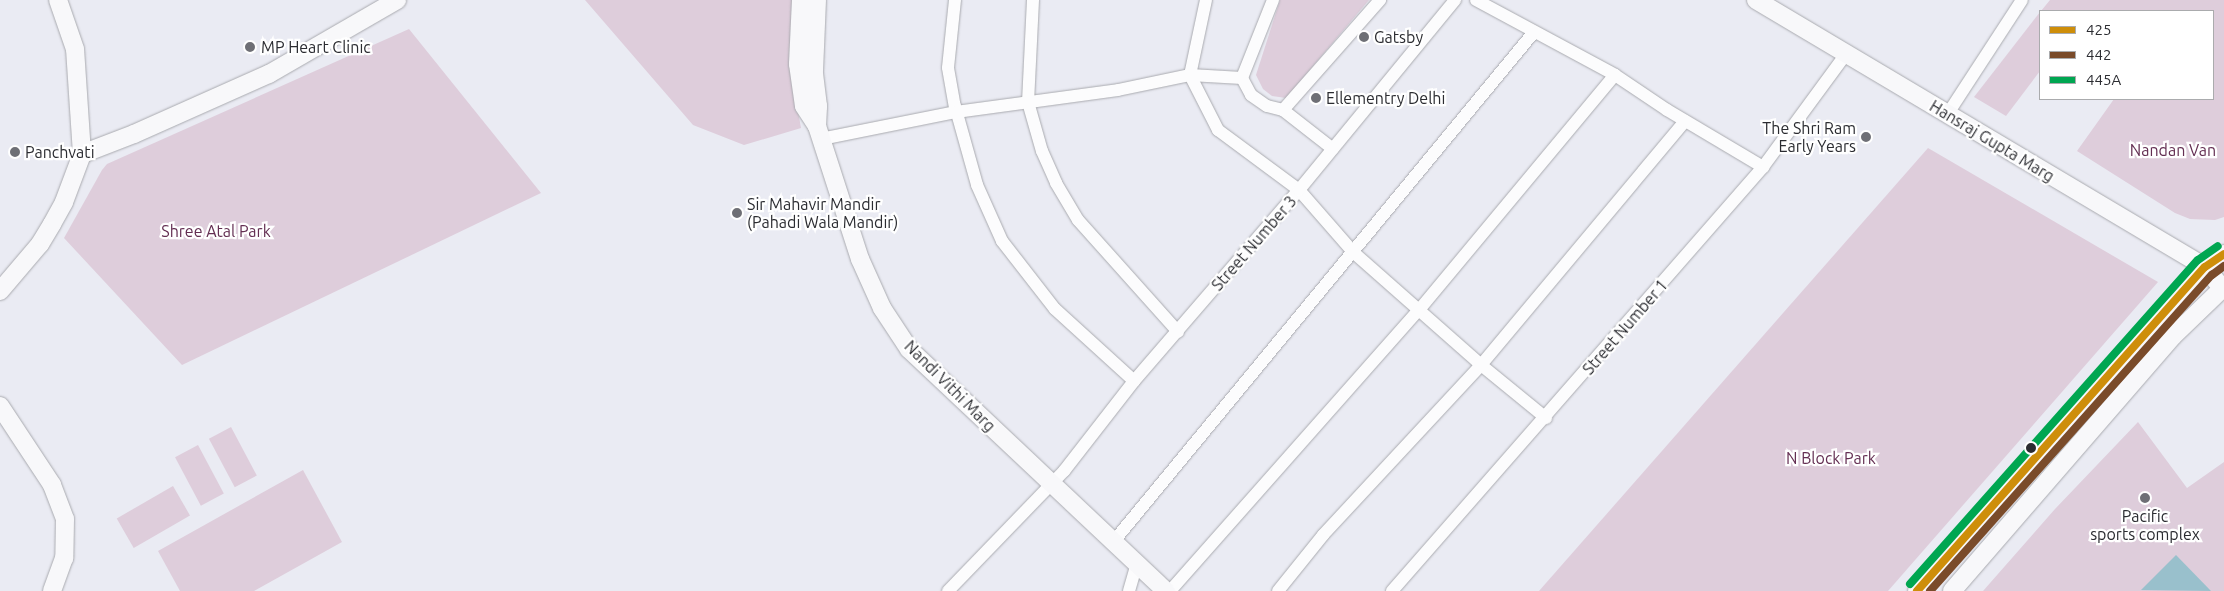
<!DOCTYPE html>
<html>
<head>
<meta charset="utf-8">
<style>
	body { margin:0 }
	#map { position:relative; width:2224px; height:591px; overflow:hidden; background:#eaebf3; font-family:Ubuntu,sans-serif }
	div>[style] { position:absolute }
	.green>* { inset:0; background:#decddb; transform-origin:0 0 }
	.water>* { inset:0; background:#99c0cc }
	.roads { filter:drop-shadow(0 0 1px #a9aaaf) drop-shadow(0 0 1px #a9aaaf) }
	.street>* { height:12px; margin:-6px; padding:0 6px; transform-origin:6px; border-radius:6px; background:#fcfcfd }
	.secondary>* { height:18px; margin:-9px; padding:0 9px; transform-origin:9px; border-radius:9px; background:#f8f8fa }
	.bus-1>* { height:8px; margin:-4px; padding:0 4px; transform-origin:4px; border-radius:4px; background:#ce8e0a }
	.bus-2>* { height:8px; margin:-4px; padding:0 4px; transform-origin:4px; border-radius:4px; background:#7a4b2a }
	.bus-3>* { height:8px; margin:-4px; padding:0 4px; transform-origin:4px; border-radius:4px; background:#00a651 }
	.dots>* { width:14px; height:14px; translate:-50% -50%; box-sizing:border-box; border:2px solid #fff; border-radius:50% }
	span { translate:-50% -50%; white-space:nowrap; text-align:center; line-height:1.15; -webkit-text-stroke:4.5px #fff; paint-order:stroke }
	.poi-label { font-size:16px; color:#2b2c31 }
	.left { translate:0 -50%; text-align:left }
	.right { translate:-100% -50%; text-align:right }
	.street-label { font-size:16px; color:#2b2c31 }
	.park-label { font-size:16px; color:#632e52 }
	.legend { position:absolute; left:2039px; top:10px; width:175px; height:90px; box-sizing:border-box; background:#fff; border:1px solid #aaabad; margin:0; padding:6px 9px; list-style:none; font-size:15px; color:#2b2c31 }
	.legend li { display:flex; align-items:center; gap:10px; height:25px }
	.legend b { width:25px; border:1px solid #aaabad }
</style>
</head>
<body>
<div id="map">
	<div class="green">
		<div style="clip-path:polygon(585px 0,792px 0,789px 61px,801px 128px,744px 145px,693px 125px)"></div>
		<div style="clip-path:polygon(1280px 0,1369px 0,1286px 98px,1272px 96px,1263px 89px,1256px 75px)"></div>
		<div style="clip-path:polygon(2050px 0,2224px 0,2224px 217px,2215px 220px,2190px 219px,2175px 213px,2077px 151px,2114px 99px,2213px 99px,2213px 11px,2041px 11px)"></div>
		<div style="clip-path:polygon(2040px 12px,2040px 71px,2006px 116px,1974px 97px)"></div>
		<div style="clip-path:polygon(409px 29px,541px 193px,182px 365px,64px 238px,102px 170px,107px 164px)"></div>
		<div style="clip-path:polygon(1928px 148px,2158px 282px,1888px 591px,1539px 591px)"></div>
		<div style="clip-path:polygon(2138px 422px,2187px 488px,2224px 462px,2224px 591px,1983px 591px,2055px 509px)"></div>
		<div style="left:231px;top:427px;width:55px;height:25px;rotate:62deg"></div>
		<div style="left:198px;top:445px;width:55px;height:26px;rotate:62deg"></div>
		<div style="clip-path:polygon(303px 470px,342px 542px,254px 591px,180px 591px,158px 551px)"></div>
		<div style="left:173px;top:486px;width:34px;height:65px;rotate:60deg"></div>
	</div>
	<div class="water">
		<div style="clip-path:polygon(2176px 555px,2211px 591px,2141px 590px)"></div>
	</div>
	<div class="roads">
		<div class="street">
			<div style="left:955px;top:0;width:68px;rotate:95.9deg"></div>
			<div style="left:948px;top:68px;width:39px;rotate:80deg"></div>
			<div style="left:955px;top:106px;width:82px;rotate:74.4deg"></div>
			<div style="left:977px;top:185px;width:61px;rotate:65.9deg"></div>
			<div style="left:1002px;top:241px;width:86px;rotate:52.1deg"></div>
			<div style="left:1055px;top:309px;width:107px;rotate:42.3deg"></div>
			<div style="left:1033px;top:0;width:102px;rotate:92.8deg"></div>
			<div style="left:1028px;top:102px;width:51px;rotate:74.1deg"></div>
			<div style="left:1042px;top:151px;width:35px;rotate:66deg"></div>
			<div style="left:1056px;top:183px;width:43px;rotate:59.3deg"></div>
			<div style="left:1078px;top:220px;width:150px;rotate:48.2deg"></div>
			<div style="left:1206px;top:0;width:77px;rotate:102deg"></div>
			<div style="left:1190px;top:75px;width:62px;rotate:63deg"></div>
			<div style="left:1218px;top:130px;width:101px;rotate:36.5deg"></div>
			<div style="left:1299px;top:190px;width:82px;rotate:48.9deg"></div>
			<div style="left:1353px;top:252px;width:171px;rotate:41.4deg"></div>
			<div style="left:1481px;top:365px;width:84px;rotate:39.2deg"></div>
			<div style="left:1273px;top:0;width:84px;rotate:111.7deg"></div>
			<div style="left:1242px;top:78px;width:19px;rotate:62deg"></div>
			<div style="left:1251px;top:95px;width:19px;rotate:35deg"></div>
			<div style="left:1267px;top:106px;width:16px;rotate:14deg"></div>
			<div style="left:1283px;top:110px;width:63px;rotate:38deg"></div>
			<div style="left:1476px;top:0;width:158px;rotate:28.3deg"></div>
			<div style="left:1615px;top:75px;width:63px;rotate:33.9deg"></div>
			<div style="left:1667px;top:110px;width:112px;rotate:30.7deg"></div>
			<div style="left:1283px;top:110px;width:147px;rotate:-48.6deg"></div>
			<div style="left:1947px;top:115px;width:137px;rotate:-56.9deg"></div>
			<div style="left:821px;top:139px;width:138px;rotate:-11.3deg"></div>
			<div style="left:956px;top:112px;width:163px;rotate:-7.7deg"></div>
			<div style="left:1118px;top:90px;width:74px;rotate:-11.8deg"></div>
			<div style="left:1190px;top:75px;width:52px;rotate:3.3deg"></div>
			<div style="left:1114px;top:541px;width:660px;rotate:-50.47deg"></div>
			<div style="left:948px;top:591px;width:167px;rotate:-46deg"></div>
			<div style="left:1064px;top:471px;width:114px;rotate:-52.1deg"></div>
			<div style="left:1134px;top:381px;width:252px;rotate:-49.2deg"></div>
			<div style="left:1299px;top:190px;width:246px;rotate:-50.6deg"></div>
			<div style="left:1129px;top:591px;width:29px;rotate:-74deg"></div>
			<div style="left:1170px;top:591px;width:375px;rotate:-48.5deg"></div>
			<div style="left:1419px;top:310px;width:306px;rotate:-50.2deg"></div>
			<div style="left:1278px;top:591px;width:72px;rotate:-51.2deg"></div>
			<div style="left:1323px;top:535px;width:232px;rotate:-47.1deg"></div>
			<div style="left:1481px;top:365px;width:318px;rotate:-50.1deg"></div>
			<div style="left:1392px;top:591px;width:563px;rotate:-48.81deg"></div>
			<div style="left:1763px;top:167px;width:140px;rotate:-53.7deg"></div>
		</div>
		<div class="secondary">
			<div style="left:801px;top:0;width:64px;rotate:92.7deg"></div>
			<div style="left:798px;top:64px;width:42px;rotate:81.9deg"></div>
			<div style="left:804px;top:106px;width:24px;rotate:57deg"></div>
			<div style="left:817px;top:126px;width:140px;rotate:72.1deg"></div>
			<div style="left:860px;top:259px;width:54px;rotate:65.8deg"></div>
			<div style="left:882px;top:308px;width:49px;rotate:56.6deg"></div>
			<div style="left:909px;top:349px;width:353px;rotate:43.3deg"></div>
			<div style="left:1756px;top:0;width:522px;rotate:30.74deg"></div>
			<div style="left:2205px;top:267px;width:27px;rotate:51deg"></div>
			<div style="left:817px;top:126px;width:20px;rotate:-87deg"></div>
			<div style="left:818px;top:106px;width:35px;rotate:-97deg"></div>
			<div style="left:814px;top:71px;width:71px;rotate:-87.6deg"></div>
			<div style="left:82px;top:154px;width:56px;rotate:-21deg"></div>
			<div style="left:134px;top:134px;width:148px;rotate:-24deg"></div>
			<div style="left:269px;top:74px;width:148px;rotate:-30deg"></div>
			<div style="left:0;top:291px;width:62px;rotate:-49.6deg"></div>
			<div style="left:40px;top:244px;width:23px;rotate:-59deg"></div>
			<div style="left:52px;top:224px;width:25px;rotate:-61deg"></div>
			<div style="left:64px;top:202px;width:51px;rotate:-69.4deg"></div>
			<div style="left:82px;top:154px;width:105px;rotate:-93.8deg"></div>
			<div style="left:75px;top:49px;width:52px;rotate:-109.1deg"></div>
			<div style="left:0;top:406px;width:95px;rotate:56.6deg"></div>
			<div style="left:52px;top:485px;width:36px;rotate:69deg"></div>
			<div style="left:65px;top:519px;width:39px;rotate:91deg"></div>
			<div style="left:64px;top:558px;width:35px;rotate:110deg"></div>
			<div style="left:1917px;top:591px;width:433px;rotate:-48.4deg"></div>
			<div style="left:2205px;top:267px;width:23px;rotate:-34deg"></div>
			<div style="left:1952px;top:591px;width:337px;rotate:-49.1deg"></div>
			<div style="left:2173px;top:336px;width:71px;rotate:-43.9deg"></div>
		</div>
	</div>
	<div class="bus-1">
		<div style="left:1917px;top:591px;width:433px;rotate:-48.4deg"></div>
		<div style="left:2205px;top:267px;width:23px;rotate:-34deg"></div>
	</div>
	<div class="bus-2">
		<div style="left:1930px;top:591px;width:424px;rotate:-48.3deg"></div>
		<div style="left:2212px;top:275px;width:15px;rotate:-37deg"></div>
	</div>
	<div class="bus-3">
		<div style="left:1910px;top:584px;width:433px;rotate:-48.4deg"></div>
		<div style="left:2198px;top:260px;width:24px;rotate:-35deg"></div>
	</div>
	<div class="dots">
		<div style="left:1364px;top:37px;background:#6e6f75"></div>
		<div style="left:250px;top:47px;background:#6e6f75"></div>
		<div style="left:1316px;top:98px;background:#6e6f75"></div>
		<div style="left:1866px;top:137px;background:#6e6f75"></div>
		<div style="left:15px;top:152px;background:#6e6f75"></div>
		<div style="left:737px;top:213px;background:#6e6f75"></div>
		<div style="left:2031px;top:448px;background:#2b2c31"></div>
		<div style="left:2145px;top:498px;background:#6e6f75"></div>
	</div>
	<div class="poi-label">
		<span class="left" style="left:1374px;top:37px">Gatsby</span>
		<span class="left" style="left:261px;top:47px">MP Heart Clinic</span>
		<span class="left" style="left:1326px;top:98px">Ellementry Delhi</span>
		<span class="right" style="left:1856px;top:137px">The Shri Ram<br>Early Years</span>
		<span class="left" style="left:25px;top:152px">Panchvati</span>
		<span class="left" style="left:747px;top:213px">Sir Mahavir Mandir<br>(Pahadi Wala Mandir)</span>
		<span style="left:2145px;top:525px">Pacific<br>sports complex</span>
	</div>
	<div class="street-label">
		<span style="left:1992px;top:141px;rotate:31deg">Hansraj Gupta Marg</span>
		<span style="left:1254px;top:243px;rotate:-49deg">Street Number 3</span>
		<span style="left:1625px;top:327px;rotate:-49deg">Street Number 1</span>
		<span style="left:950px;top:386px;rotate:45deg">Nandi Vithi Marg</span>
	</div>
	<div class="park-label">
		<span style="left:2173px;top:150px">Nandan Van</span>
		<span style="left:216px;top:231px">Shree Atal Park</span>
		<span style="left:1831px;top:458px">N Block Park</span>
	</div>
	<ul class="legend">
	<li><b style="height:6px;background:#ce8e0a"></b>425</li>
	<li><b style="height:6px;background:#7a4b2a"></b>442</li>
	<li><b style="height:6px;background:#00a651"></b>445A</li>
	</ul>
</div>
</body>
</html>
